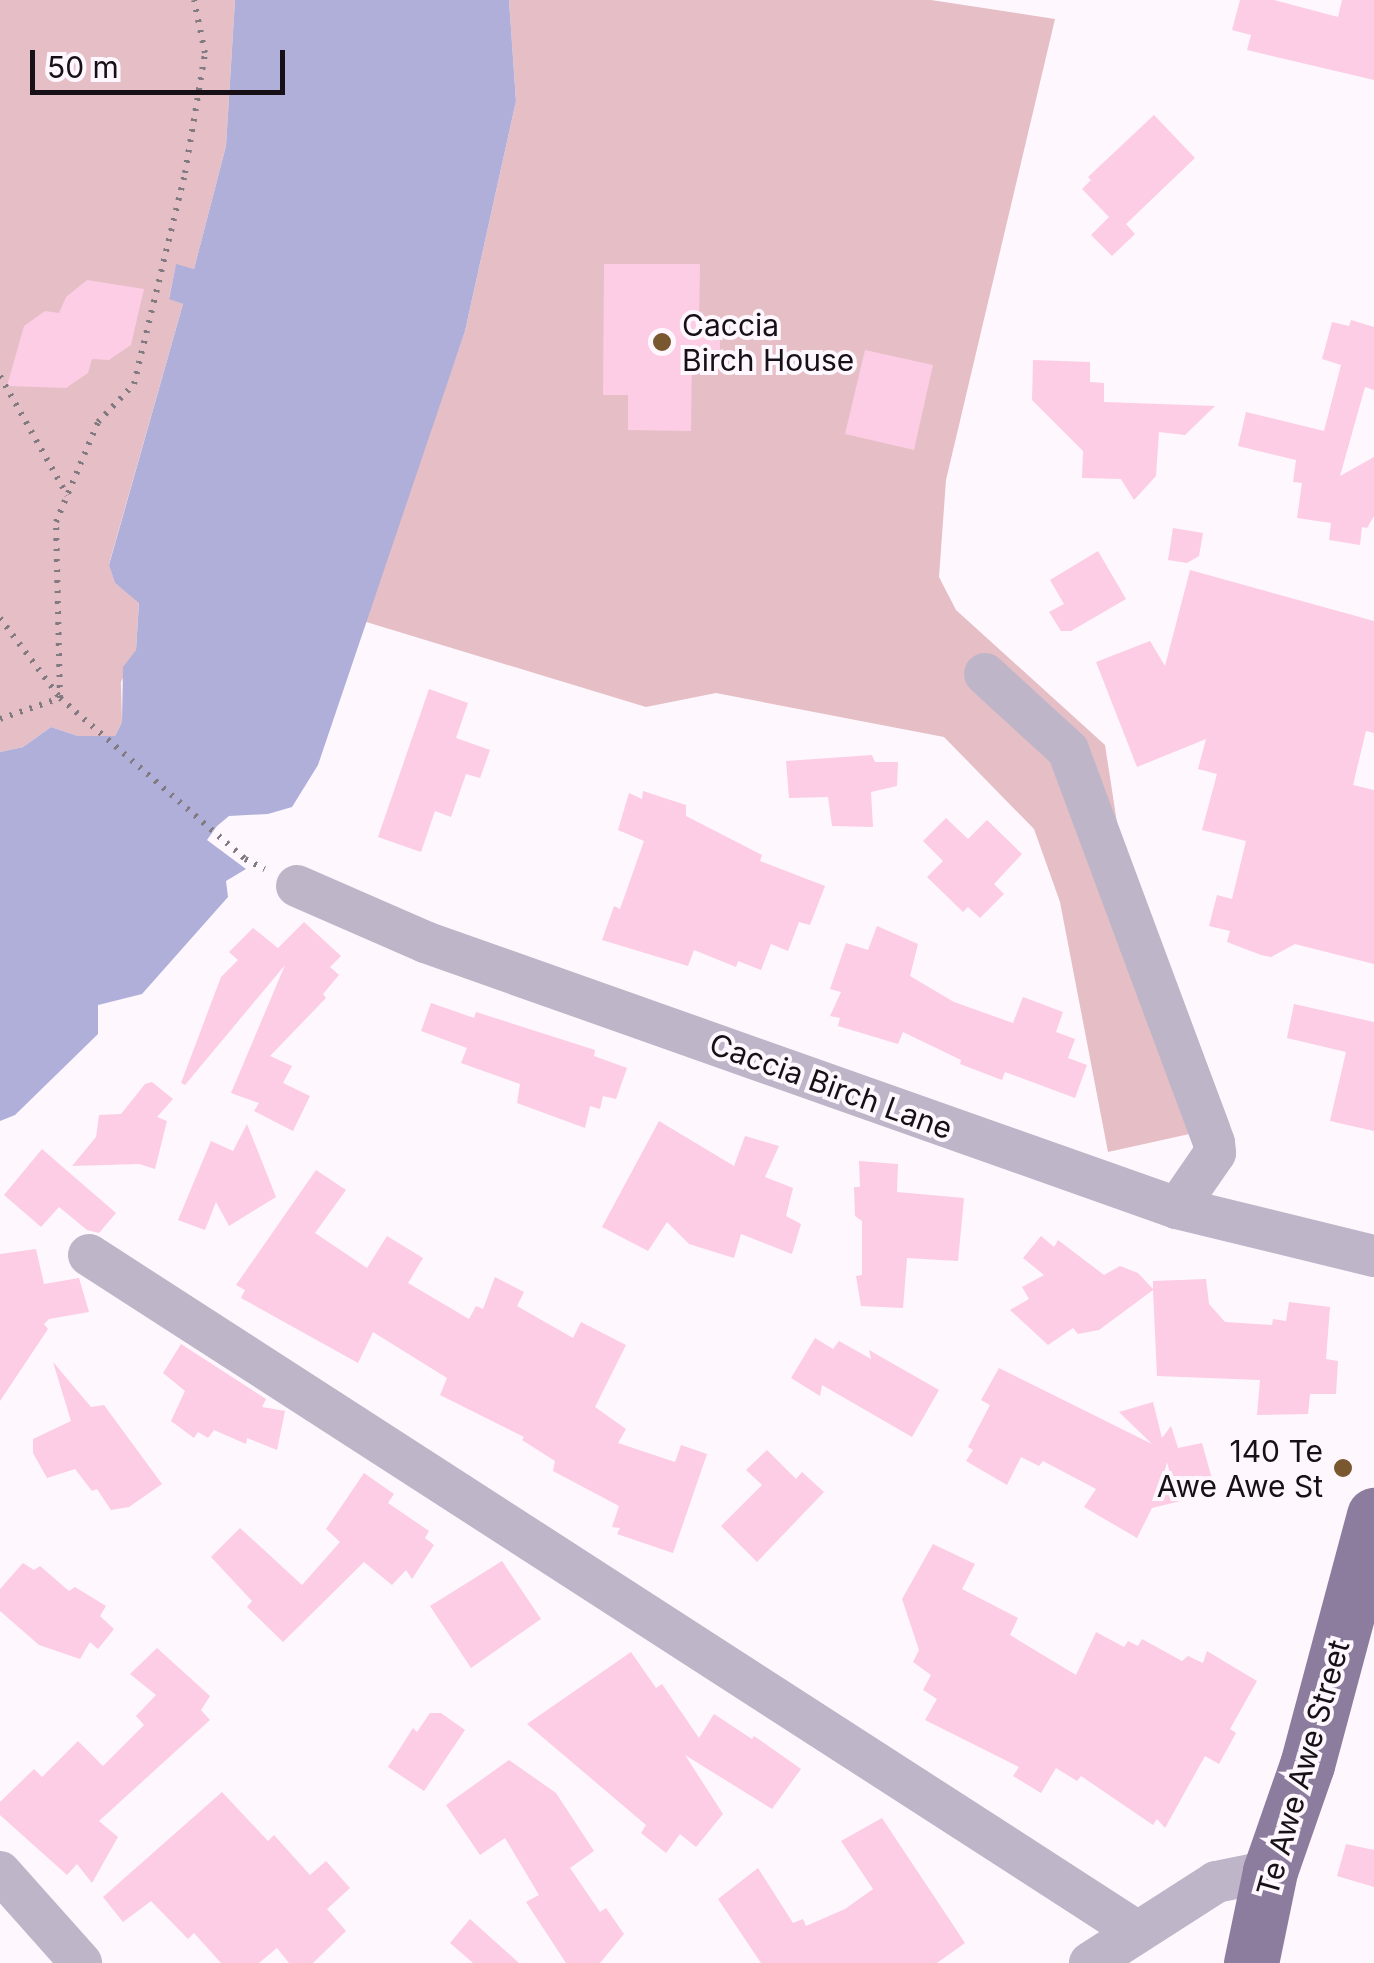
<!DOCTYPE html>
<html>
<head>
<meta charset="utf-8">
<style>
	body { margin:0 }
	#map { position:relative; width:1374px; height:1963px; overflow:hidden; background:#fef7fe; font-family:Inter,sans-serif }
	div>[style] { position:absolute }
	.green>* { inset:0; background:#e5bfc5 }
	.water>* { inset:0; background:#afafd9 }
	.building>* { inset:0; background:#fccde4 }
	.path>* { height:6px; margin-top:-3px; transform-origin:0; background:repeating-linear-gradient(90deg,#817b81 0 2.5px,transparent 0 10.5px) }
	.minor>* { height:42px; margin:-21px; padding:0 21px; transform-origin:21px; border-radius:21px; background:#beb6c8 }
	.major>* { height:55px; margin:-27.5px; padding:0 27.5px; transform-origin:27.5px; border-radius:27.5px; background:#8c7d9e }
	.dots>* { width:28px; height:28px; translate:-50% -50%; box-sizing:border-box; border:5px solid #fef7fe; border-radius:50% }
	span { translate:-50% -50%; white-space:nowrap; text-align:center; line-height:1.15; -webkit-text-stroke:8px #fef7fe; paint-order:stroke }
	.poi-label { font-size:30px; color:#171117 }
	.left { translate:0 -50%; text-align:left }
	.right { translate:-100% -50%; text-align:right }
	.street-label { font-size:30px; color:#171117 }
	.scale { position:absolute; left:30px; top:50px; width:255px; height:45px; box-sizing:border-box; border:5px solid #171117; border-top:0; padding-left:12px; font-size:30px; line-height:35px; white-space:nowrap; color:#171117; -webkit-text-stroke:8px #fef7fe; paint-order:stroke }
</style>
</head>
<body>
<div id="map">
	<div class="green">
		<div style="clip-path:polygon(0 0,235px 0,226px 146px,194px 269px,176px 265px,169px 298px,183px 304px,109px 564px,115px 583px,139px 602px,136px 650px,121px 682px,122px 722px,115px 736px,78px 736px,51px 727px,23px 747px,0 752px)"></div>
		<div style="clip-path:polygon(509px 0,931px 0,1055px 19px,946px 480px,939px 577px,956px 610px,1105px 745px,1118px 829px,1230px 1125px,1108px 1152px,1060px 902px,1034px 829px,944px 737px,716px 693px,646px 707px,363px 621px,465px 331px,516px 101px)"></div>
	</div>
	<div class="water">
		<div style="clip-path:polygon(235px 0,509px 0,516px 101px,465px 331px,318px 765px,292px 807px,268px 814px,229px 816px,217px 826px,207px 840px,246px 869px,226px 881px,228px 897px,142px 994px,98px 1005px,98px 1034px,15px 1115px,0 1121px,0 752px,23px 747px,51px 727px,78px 736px,115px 736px,122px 722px,123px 667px,136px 650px,139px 603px,115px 583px,109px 565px,183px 304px,169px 299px,176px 264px,194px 269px,226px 146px)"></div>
	</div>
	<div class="building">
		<div style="clip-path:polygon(1240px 0,1274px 0,1338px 17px,1342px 0,1374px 0,1374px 80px,1247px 50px,1251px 35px,1232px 30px)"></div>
		<div style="clip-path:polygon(1154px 115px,1195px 158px,1126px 224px,1135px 234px,1112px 256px,1091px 235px,1109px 217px,1082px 189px,1091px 180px,1088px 177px)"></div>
		<div style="clip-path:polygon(604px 264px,700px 264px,699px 324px,720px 324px,720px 360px,692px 360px,691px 431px,628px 430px,628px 395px,603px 395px)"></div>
		<div style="clip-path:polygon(87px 280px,144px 289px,131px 345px,109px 360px,92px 359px,88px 373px,66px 388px,7px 386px,24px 326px,45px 311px,59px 313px,66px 297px)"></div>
		<div style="clip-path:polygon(1351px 320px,1374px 327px,1374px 390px,1365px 387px,1340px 476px,1374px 457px,1374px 516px,1367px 528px,1362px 527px,1360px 545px,1329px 540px,1331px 523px,1297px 518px,1302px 483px,1293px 482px,1296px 460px,1238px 446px,1246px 412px,1324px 431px,1341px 365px,1322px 359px,1332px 322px,1349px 326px)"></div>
		<div style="clip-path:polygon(865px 350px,933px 365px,914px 450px,845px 434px)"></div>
		<div style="clip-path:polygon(1033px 360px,1090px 362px,1090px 382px,1104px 383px,1104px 402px,1215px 406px,1185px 435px,1159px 432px,1156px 476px,1134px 500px,1121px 479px,1082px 478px,1083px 451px,1032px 400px)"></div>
		<div style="clip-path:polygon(1173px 528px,1203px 533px,1199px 556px,1187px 563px,1168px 560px)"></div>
		<div style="clip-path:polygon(1098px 551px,1126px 599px,1071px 631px,1061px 631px,1049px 612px,1064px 604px,1050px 580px)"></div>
		<div style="clip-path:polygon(1190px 570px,1374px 621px,1374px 733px,1366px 731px,1353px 785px,1374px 790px,1374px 964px,1295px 944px,1271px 957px,1261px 955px,1227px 942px,1230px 931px,1209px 926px,1217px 895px,1232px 899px,1246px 841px,1202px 830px,1217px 774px,1198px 769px,1206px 739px,1137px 767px,1096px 662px,1150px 641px,1165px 666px)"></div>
		<div style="clip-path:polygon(429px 689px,468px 703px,456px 738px,490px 750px,480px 778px,466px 774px,451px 817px,435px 811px,421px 852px,378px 837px)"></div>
		<div style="clip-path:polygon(872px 755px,875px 762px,898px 762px,897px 786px,871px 792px,873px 827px,832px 826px,828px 797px,789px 798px,786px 761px)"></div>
		<div style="clip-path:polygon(643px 791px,686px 805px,686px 816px,762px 855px,760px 861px,825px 886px,810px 925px,799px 922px,788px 951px,771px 944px,761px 970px,738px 961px,736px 967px,694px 950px,688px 966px,602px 940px,614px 906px,620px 909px,644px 841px,618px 830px,629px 793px,642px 799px)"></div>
		<div style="clip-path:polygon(946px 818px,968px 839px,987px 820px,1022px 854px,994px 884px,1004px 894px,980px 918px,968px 907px,963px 912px,927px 877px,943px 861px,923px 841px)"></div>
		<div style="clip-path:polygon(304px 922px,341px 956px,330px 967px,339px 975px,323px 994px,326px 998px,270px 1056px,292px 1066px,283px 1083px,310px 1096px,293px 1131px,254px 1111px,259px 1103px,231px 1093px,285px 965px,185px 1085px,181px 1083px,221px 977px,238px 960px,229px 952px,253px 928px,278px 948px)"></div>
		<div style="clip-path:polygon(877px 926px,918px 944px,910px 976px,954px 1002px,1013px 1023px,1023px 997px,1063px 1012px,1056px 1032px,1075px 1039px,1068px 1058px,1087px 1065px,1075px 1098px,1005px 1072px,1002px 1080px,960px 1064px,961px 1060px,903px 1032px,898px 1044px,838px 1026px,840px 1018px,830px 1016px,841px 992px,830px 989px,846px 943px,868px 950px)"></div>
		<div style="clip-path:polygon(431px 1003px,474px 1018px,476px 1012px,595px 1050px,594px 1056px,627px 1068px,616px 1099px,603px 1096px,600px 1109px,590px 1106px,585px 1128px,517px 1103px,520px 1084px,461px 1063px,467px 1048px,421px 1031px)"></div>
		<div style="clip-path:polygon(1294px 1004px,1374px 1022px,1374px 1131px,1330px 1121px,1346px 1052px,1287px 1038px)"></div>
		<div style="clip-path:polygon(152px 1082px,173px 1099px,157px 1117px,167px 1121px,155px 1169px,139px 1164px,72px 1166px,96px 1137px,99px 1115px,121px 1114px,145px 1084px)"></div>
		<div style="clip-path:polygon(659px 1121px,734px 1166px,745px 1136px,779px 1146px,765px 1177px,793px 1188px,786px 1216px,801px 1224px,792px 1254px,741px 1234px,734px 1258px,689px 1244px,667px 1222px,648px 1251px,602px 1227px)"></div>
		<div style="clip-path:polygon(247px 1124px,276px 1197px,229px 1226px,216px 1202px,205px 1230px,178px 1220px,211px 1141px,233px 1151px)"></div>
		<div style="clip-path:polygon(42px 1149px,116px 1213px,99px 1233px,87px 1230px,59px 1207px,41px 1227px,4px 1195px)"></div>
		<div style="clip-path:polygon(859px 1161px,898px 1164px,897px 1192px,964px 1198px,958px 1261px,907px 1258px,903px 1308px,861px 1306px,856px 1276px,862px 1275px,862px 1221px,855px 1216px,854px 1187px,860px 1187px)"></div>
		<div style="clip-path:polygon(316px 1170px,346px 1190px,315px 1233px,367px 1268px,387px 1236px,423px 1258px,408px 1283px,469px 1319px,476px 1306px,483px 1309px,495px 1277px,524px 1292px,517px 1306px,573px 1338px,581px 1322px,626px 1345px,595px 1407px,626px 1429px,618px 1443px,675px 1462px,681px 1445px,707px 1454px,673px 1553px,617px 1534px,620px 1528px,612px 1527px,619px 1506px,553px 1471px,555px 1461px,522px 1440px,524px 1437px,440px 1395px,447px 1378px,373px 1332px,358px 1363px,241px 1298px,245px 1290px,236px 1285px)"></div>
		<div style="clip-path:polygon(1041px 1236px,1054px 1247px,1058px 1240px,1104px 1275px,1120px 1266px,1138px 1273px,1153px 1289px,1153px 1281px,1206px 1279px,1209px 1304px,1225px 1322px,1272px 1325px,1273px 1319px,1286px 1321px,1289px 1302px,1330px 1307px,1326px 1359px,1338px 1361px,1336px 1394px,1310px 1394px,1308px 1414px,1257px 1415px,1260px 1380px,1157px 1376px,1153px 1290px,1099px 1330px,1078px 1334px,1073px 1328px,1048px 1345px,1010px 1310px,1029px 1299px,1022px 1287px,1044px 1275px,1023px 1258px)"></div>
		<div style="clip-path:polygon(36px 1249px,44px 1284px,79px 1278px,89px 1312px,49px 1319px,44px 1324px,48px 1329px,0 1401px,0 1254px)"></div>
		<div style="clip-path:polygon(815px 1338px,833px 1349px,839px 1341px,871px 1359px,869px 1350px,939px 1390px,912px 1437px,822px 1385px,820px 1396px,791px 1378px)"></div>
		<div style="clip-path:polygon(181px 1344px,266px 1399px,262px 1407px,285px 1411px,277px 1450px,247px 1438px,246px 1444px,214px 1430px,208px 1438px,198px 1432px,194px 1438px,171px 1421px,185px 1391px,163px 1373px)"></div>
		<div style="clip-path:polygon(53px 1362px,91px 1407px,104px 1405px,162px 1484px,129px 1507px,111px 1510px,97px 1489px,92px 1491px,75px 1469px,47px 1478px,33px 1453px,33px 1439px,71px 1421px)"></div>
		<div style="clip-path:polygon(999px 1368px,1152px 1444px,1119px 1412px,1153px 1402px,1162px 1438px,1171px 1426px,1178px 1448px,1202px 1443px,1214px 1486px,1193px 1490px,1197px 1497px,1152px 1508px,1137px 1538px,1084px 1507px,1096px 1489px,1043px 1461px,1039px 1466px,1021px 1457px,1007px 1485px,966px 1461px,973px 1450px,968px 1447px,990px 1405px,981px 1400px)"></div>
		<div style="clip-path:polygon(767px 1450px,796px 1479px,802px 1472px,824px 1492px,757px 1562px,721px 1526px,762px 1485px,746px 1470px)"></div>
		<div style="clip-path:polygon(364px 1473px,394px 1494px,388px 1503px,429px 1531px,425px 1538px,434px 1545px,412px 1579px,406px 1570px,392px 1585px,364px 1562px,283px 1642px,247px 1607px,252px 1601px,211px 1557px,240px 1528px,302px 1585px,340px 1542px,326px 1529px)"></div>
		<div style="clip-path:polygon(933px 1544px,975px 1564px,962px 1589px,1018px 1618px,1010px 1635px,1076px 1675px,1096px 1632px,1124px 1647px,1128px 1641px,1138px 1646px,1142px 1639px,1182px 1661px,1188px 1656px,1203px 1663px,1207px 1651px,1257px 1681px,1230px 1729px,1236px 1733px,1219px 1764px,1205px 1756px,1165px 1828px,1157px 1819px,1153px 1825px,1081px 1776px,1077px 1781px,1056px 1768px,1041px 1793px,1013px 1776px,1019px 1767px,925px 1720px,937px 1699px,923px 1690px,931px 1675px,913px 1662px,919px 1650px,902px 1599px)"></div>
		<div style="clip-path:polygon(502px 1561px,541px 1619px,471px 1668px,430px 1606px)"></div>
		<div style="clip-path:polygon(23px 1563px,34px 1570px,40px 1566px,69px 1591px,75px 1587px,106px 1606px,100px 1616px,114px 1629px,98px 1649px,90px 1642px,80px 1659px,39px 1645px,0 1611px,0 1589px)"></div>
		<div style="clip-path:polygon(157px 1648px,210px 1696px,201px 1710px,210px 1720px,99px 1821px,118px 1837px,92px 1883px,77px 1864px,67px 1875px,0 1815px,0 1802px,34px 1769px,42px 1777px,78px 1741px,103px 1766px,144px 1725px,136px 1716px,156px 1695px,130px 1674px)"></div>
		<div style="clip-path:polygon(631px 1652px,656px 1688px,662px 1684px,699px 1738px,714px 1714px,752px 1739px,754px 1736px,801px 1769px,772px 1809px,685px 1755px,723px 1814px,696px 1847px,680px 1834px,666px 1853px,641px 1833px,646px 1825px,527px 1724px)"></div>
		<div style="clip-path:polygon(430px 1713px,441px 1713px,465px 1730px,424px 1791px,388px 1767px,413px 1728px,417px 1732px)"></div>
		<div style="clip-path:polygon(509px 1760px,556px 1793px,594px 1851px,570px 1868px,600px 1912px,606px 1908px,624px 1934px,600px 1963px,566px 1963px,526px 1902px,539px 1895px,505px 1838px,480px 1855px,446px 1805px)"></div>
		<div style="clip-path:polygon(222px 1792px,268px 1841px,274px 1835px,310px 1875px,326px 1861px,350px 1888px,327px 1909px,346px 1931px,313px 1963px,289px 1963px,277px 1948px,259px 1963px,221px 1963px,194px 1933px,188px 1939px,151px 1901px,123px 1922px,103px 1897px)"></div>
		<div style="clip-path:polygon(882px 1818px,965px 1943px,937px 1963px,761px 1963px,718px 1899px,758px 1868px,793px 1923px,803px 1919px,806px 1926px,845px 1909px,873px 1889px,841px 1841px)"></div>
		<div style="clip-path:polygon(1346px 1844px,1374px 1850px,1374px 1887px,1337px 1876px)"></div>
		<div style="clip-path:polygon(470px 1919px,519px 1963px,473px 1963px,450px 1943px)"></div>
	</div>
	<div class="path">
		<div style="left:0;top:376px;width:137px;rotate:60.6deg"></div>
		<div style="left:0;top:618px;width:100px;rotate:53.1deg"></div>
		<div style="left:60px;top:698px;width:245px;rotate:41deg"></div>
		<div style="left:245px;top:859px;width:22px;rotate:27deg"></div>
		<div style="left:0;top:719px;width:64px;rotate:-19.3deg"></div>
		<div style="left:60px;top:698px;width:176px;rotate:-91.3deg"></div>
		<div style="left:56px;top:522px;width:108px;rotate:-67.2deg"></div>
		<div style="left:98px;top:422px;width:52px;rotate:-46.5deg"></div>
		<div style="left:134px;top:384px;width:217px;rotate:-76.4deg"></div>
		<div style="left:185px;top:173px;width:122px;rotate:-80.5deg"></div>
		<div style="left:205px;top:53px;width:54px;rotate:-101.7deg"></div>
	</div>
	<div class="minor">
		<div style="left:985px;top:674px;width:113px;rotate:42.5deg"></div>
		<div style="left:1068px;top:750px;width:419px;rotate:69.6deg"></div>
		<div style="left:1214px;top:1143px;width:10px;rotate:84deg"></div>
		<div style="left:1215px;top:1153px;width:67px;rotate:124.6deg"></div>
		<div style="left:297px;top:886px;width:140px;rotate:23.6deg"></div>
		<div style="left:425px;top:942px;width:798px;rotate:19.48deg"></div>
		<div style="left:1177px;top:1208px;width:203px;rotate:13.7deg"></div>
		<div style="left:89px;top:1255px;width:1248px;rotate:32.84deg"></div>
		<div style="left:0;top:1872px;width:122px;rotate:48.3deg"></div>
		<div style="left:1090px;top:1963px;width:150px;rotate:-32.7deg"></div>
		<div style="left:1216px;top:1882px;width:55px;rotate:-11.5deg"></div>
	</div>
	<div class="major">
		<div style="left:1251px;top:1963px;width:94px;rotate:-78.3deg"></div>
		<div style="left:1270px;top:1871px;width:112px;rotate:-70.8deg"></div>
		<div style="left:1307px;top:1765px;width:259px;rotate:-75deg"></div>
	</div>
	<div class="dots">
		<div style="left:662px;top:342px;background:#79572f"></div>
		<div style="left:1343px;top:1468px;background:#79572f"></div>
	</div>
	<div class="poi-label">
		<span class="left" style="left:682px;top:342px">Caccia<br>Birch House</span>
		<span class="right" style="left:1323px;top:1468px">140 Te<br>Awe Awe St</span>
	</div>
	<div class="street-label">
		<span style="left:831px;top:1086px;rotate:20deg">Caccia Birch Lane</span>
		<span style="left:1303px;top:1768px;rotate:-74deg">Te Awe Awe Street</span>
	</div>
	<div class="scale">50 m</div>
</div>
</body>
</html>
